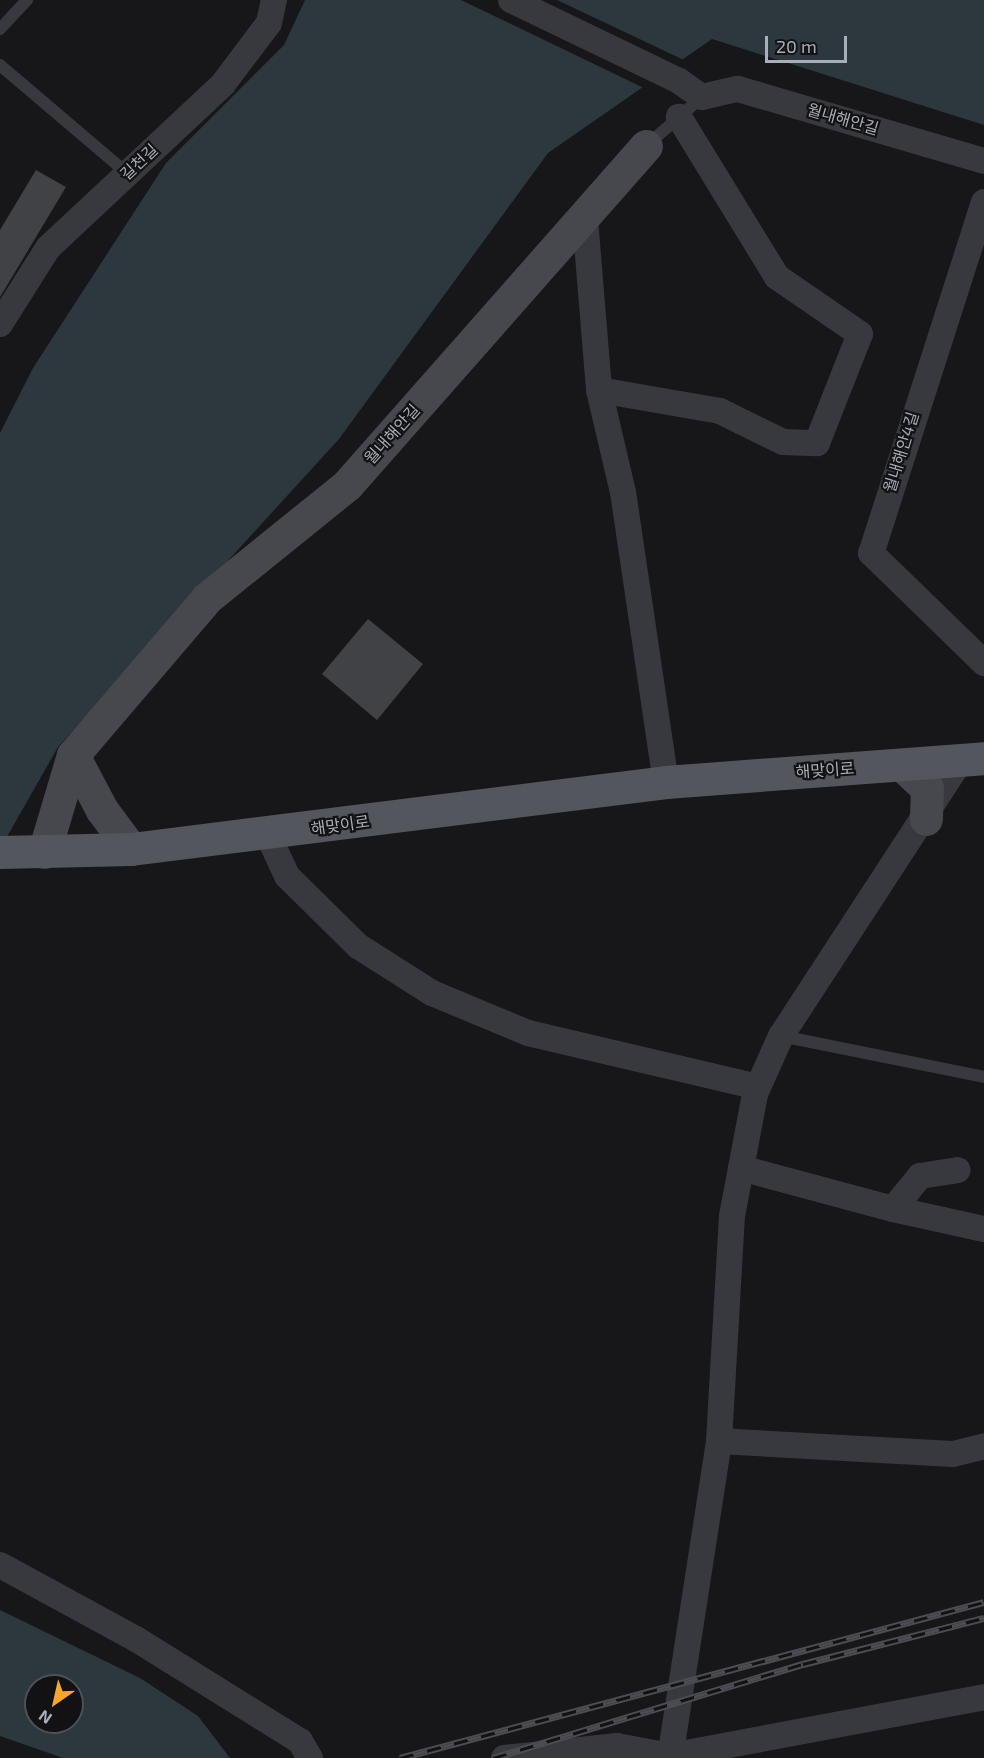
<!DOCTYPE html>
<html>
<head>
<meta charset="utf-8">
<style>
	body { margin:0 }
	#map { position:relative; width:984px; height:1758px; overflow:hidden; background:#171719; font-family:"Exo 2","Noto Sans KR",sans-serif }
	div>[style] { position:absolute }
	.water>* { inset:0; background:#2c373e }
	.pier>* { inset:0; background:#171719 }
	.building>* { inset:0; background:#414246 }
	.lane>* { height:12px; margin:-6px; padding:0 6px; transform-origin:6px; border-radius:6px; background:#38393e }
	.street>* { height:26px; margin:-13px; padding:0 13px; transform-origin:13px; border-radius:13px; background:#38393e }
	.secondary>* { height:33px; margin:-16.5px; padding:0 16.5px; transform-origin:16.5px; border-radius:16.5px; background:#46484e }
	.primary>* { height:33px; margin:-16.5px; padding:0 16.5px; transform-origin:16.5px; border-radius:16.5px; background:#53565d }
	.rail>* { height:7px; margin-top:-3.5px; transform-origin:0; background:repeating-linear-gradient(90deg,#121214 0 14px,#4b4d53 0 28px); box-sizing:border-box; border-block:2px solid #4b4d53 }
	span { translate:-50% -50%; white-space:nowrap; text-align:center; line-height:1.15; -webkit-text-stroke:4.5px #121214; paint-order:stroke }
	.street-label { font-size:16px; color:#a8afb9 }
	.north { position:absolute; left:24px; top:1674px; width:60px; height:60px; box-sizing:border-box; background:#121214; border:2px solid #4e5156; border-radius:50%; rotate:214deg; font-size:16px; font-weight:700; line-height:24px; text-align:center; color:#a8afb9 }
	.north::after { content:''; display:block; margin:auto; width:21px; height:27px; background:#faa62e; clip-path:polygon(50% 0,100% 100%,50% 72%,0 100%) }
	.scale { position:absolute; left:765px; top:36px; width:82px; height:27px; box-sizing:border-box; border:3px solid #a8afb9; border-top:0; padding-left:8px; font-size:18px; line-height:21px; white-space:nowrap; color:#a8afb9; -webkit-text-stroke:4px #121214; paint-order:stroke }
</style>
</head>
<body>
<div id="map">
	<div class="water">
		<div style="clip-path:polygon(305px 0,984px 0,984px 125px,712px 39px,548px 153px,339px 439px,58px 747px,0 849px,0 433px,33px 368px,166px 163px,284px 45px)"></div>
		<div style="clip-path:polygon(evenodd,0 1610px,140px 1678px,198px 1716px,230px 1758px,63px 1758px,0 1736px,0 1610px,36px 1686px,72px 1686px,72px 1722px,36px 1722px,36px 1686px)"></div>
	</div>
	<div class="pier">
		<div style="clip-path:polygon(461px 0,557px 0,686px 61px,646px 89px)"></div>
	</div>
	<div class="building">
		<div style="clip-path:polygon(36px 170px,66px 187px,0 297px,0 230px)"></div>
		<div style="clip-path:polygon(368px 619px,423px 664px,377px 720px,322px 674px)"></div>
	</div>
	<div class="lane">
		<div style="left:0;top:29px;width:40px;rotate:-47deg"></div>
		<div style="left:0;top:65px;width:167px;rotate:40.4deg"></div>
		<div style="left:646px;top:146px;width:74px;rotate:-41.2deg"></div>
		<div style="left:781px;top:1036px;width:207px;rotate:11.4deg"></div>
	</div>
	<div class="street">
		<div style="left:511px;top:0;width:187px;rotate:25.7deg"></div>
		<div style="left:679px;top:81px;width:28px;rotate:35deg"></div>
		<div style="left:702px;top:97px;width:37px;rotate:-13deg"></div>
		<div style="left:738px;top:89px;width:256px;rotate:16.3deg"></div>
		<div style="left:984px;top:202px;width:369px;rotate:107.8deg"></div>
		<div style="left:871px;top:553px;width:158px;rotate:44.2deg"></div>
		<div style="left:585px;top:219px;width:172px;rotate:85.3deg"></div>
		<div style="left:599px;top:390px;width:105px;rotate:76.8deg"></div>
		<div style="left:623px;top:492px;width:293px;rotate:81.6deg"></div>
		<div style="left:0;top:324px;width:90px;rotate:-57.7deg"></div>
		<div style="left:48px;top:248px;width:240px;rotate:-43.1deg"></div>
		<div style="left:223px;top:84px;width:76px;rotate:-53deg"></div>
		<div style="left:269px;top:23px;width:24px;rotate:-78deg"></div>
		<div style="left:599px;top:390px;width:123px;rotate:9.8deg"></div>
		<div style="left:720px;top:411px;width:70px;rotate:26.2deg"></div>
		<div style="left:783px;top:442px;width:34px;rotate:2deg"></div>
		<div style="left:817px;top:443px;width:117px;rotate:-68.5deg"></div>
		<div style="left:860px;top:334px;width:101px;rotate:-145.5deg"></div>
		<div style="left:777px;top:277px;width:188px;rotate:-121.5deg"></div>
		<div style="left:268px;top:835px;width:45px;rotate:65.1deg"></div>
		<div style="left:287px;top:876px;width:100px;rotate:44.6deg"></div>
		<div style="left:358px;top:946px;width:88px;rotate:32.4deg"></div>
		<div style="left:432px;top:993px;width:104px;rotate:22.6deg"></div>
		<div style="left:528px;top:1033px;width:236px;rotate:13.2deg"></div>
		<div style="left:741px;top:1168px;width:157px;rotate:15.1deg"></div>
		<div style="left:893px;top:1209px;width:43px;rotate:-50.7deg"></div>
		<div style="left:920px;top:1176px;width:38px;rotate:-9deg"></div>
		<div style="left:893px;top:1209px;width:93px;rotate:12.4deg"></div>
		<div style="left:719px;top:1441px;width:234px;rotate:3.2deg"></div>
		<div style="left:953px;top:1454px;width:32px;rotate:-14deg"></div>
		<div style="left:0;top:1565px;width:155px;rotate:28.6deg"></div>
		<div style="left:136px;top:1639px;width:193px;rotate:31.9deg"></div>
		<div style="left:300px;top:1741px;width:20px;rotate:60deg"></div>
		<div style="left:504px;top:1758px;width:114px;rotate:-6.1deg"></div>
		<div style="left:617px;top:1746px;width:54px;rotate:10.7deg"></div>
		<div style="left:670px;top:1756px;width:319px;rotate:-10.6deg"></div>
		<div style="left:670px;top:1758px;width:321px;rotate:-81.2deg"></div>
		<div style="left:719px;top:1441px;width:225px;rotate:-86.7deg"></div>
		<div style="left:732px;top:1216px;width:124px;rotate:-79.3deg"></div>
		<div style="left:755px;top:1094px;width:64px;rotate:-65.9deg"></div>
		<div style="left:781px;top:1036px;width:326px;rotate:-56.9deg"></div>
	</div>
	<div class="secondary">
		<div style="left:902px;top:765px;width:34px;rotate:43deg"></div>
		<div style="left:927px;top:788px;width:31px;rotate:92deg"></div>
		<div style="left:131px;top:849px;width:49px;rotate:-126.6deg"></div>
		<div style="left:102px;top:810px;width:62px;rotate:-117.8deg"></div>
		<div style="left:73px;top:755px;width:206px;rotate:-49.5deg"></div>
		<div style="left:207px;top:598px;width:180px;rotate:-38.9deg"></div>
		<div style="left:347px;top:485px;width:452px;rotate:-48.6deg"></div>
		<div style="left:44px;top:852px;width:101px;rotate:-73.4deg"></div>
	</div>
	<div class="primary">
		<div style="left:0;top:852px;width:131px;rotate:-1.3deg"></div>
		<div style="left:131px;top:849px;width:539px;rotate:-7.14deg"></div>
		<div style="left:666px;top:782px;width:319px;rotate:-4.3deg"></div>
	</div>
	<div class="rail">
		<div style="left:400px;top:1758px;width:604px;rotate:-14.96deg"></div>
		<div style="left:493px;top:1758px;width:324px;rotate:-16.9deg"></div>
		<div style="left:803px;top:1664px;width:187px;rotate:-14.3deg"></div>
	</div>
	<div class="street-label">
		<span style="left:843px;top:119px;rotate:16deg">월내해안길</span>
		<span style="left:139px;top:162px;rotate:-43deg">길천길</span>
		<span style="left:392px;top:434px;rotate:-48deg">월내해안길</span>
		<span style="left:901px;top:452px;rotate:-73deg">월내해안4길</span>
		<span style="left:825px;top:770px;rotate:-4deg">해맞이로</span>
		<span style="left:340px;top:825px;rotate:-8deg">해맞이로</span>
	</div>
	<div class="north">N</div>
	<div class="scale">20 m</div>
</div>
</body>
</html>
